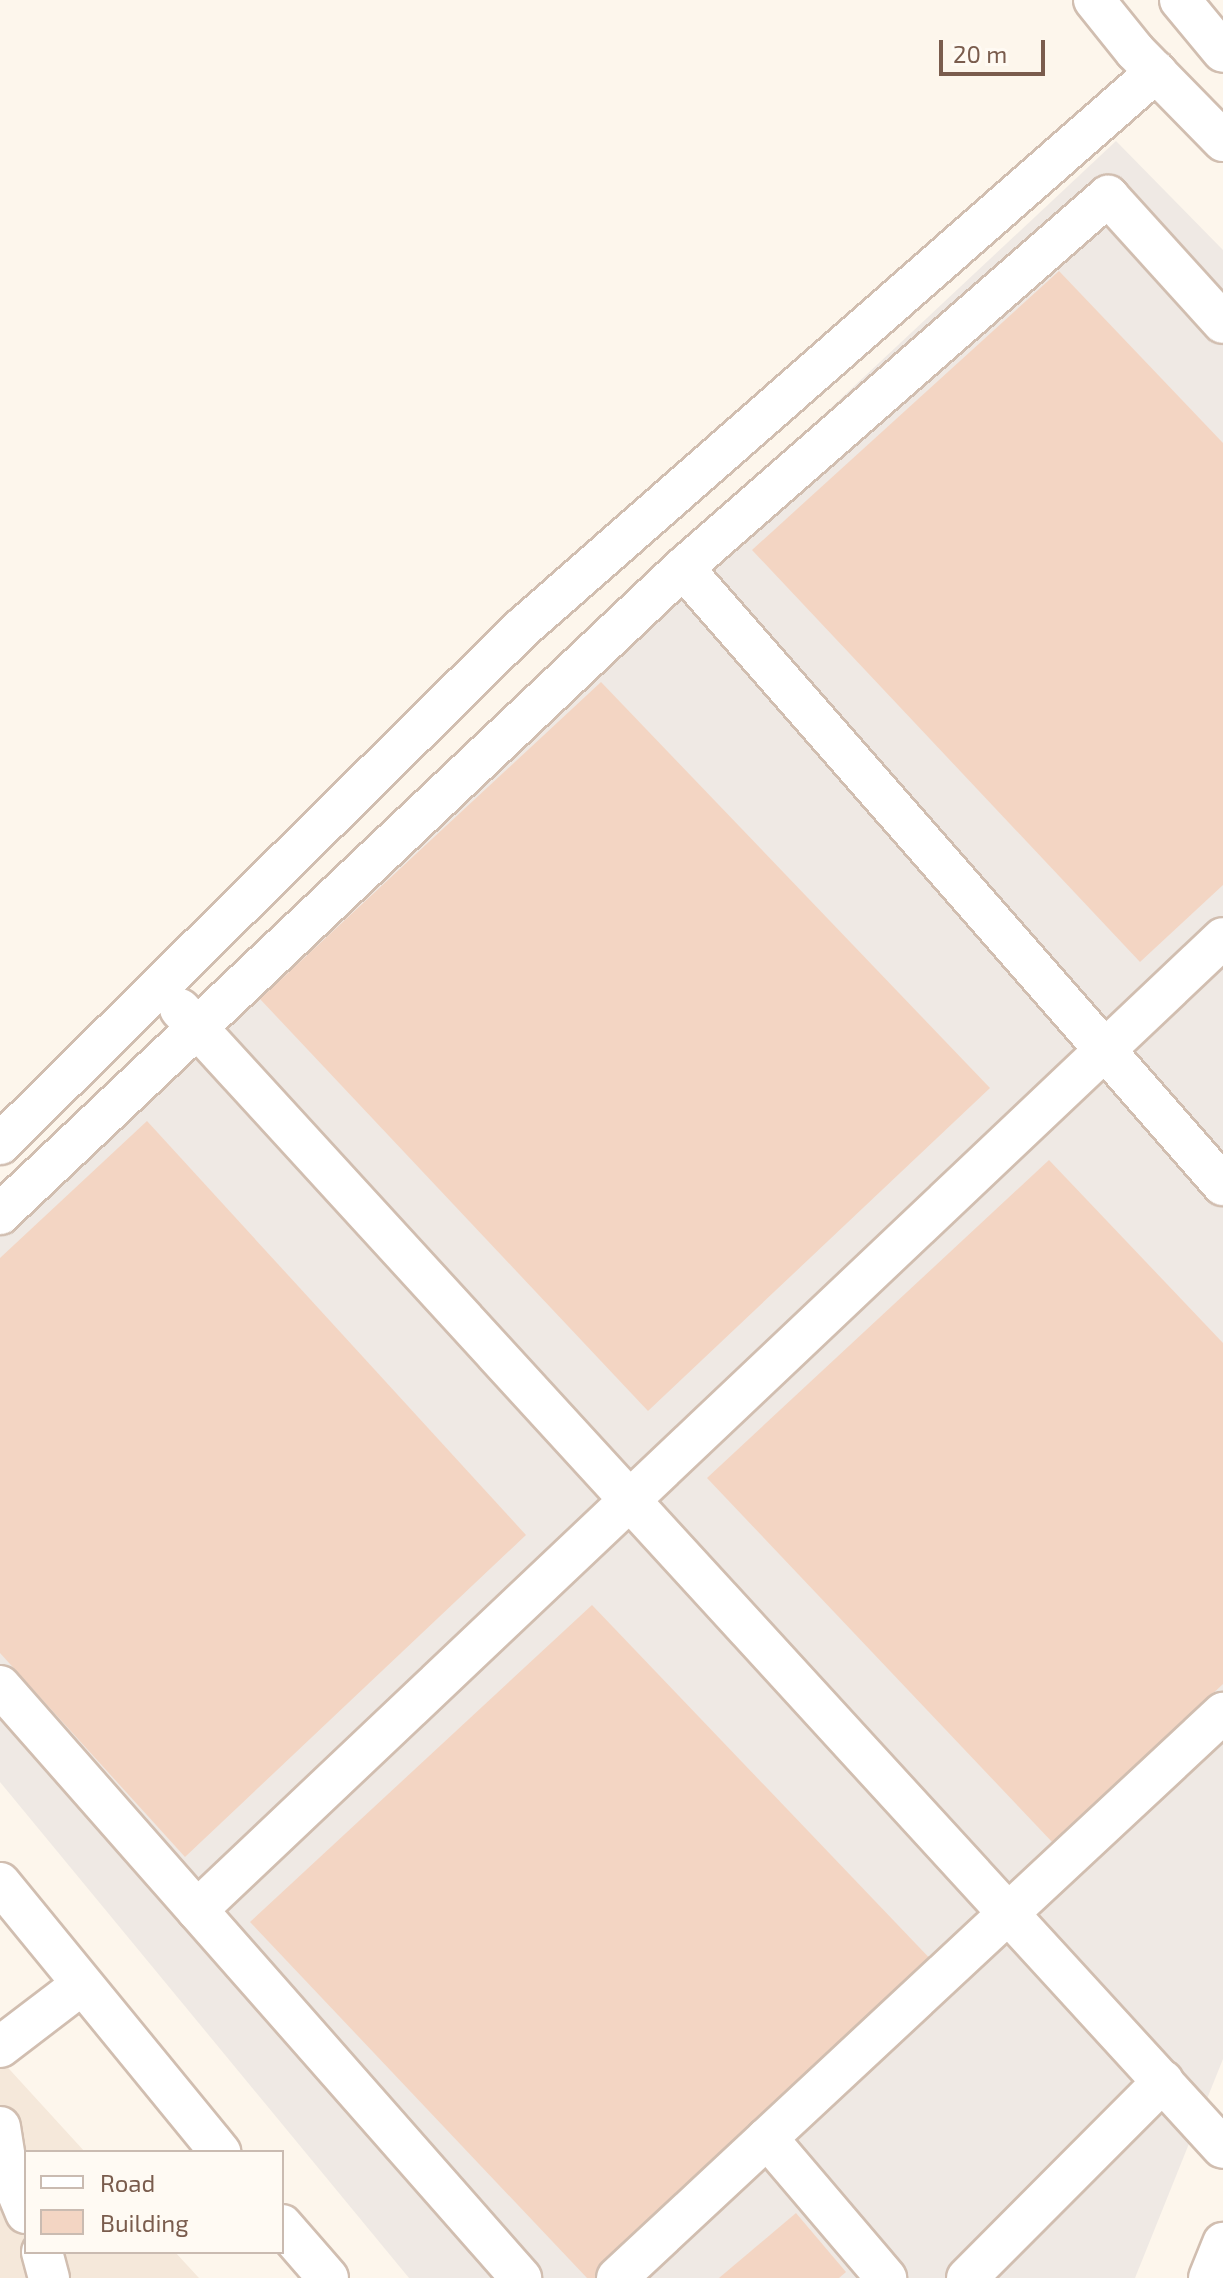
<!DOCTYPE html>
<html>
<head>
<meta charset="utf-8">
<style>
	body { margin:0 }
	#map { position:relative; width:1223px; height:2278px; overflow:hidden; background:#fdf6ec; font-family:"Exo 2",sans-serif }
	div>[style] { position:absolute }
	.residential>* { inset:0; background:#f5e8da }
	.industrial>* { inset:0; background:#efe9e4 }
	.building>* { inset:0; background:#f3d5c3 }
	.roads { filter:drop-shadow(2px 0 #d1beb0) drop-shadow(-2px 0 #d1beb0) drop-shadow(0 2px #d1beb0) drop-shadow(0 -2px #d1beb0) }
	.minor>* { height:40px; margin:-20px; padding:0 20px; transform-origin:20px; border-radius:20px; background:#fff }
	span { translate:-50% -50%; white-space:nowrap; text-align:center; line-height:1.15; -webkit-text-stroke:7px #fffaf3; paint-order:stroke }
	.legend { position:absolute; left:24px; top:2150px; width:260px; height:104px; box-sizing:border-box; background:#fffaf3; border:2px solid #cabbb1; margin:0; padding:10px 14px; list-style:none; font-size:24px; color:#7a5c4d }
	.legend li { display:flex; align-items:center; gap:16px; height:40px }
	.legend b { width:40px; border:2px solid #cabbb1 }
	.scale { position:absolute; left:939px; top:40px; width:106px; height:36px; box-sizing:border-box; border:4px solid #7a5c4d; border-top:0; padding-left:10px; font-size:24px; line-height:28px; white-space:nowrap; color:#7a5c4d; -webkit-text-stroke:6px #fffaf3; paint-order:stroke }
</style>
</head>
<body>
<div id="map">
	<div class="residential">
		<div style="clip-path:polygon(0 2059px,85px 2152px,26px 2152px,26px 2252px,175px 2252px,199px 2278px,0 2278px)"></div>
	</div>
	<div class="industrial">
		<div style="clip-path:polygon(1116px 141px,1223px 250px,1223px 2059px,1135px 2278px,409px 2278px,0 1782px,0 1186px)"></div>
	</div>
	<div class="building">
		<div style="clip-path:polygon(1059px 271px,1223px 443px,1223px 885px,1140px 962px,752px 550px)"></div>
		<div style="clip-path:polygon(601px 682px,990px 1088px,648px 1411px,260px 999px)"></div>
		<div style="clip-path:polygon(147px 1121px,526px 1535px,185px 1857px,0 1653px,0 1258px)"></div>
		<div style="clip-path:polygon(1049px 1160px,1223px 1343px,1223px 1684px,1054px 1844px,707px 1478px)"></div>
		<div style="clip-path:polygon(592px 1605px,938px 1967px,608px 2278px,587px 2278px,250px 1922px)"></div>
		<div style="clip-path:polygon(796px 2213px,846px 2272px,839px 2278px,719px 2278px)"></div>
	</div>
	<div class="roads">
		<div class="minor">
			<div style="left:1094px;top:0;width:65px;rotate:51.2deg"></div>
			<div style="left:1135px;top:51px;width:126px;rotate:45.6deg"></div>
			<div style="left:1180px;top:0;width:67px;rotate:50.4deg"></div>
			<div style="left:683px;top:568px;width:820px;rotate:48.81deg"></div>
			<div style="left:180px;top:1009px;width:1544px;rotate:47.52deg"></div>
			<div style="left:0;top:1144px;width:733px;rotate:-44.67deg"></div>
			<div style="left:521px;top:629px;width:845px;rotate:-41.26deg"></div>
			<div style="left:0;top:1214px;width:940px;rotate:-43.41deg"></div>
			<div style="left:683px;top:568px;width:565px;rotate:-41.2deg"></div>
			<div style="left:1108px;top:196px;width:171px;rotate:47.8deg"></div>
			<div style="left:0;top:1686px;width:789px;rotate:48.65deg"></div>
			<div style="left:0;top:1883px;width:348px;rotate:50.7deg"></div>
			<div style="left:197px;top:1910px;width:1413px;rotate:-43.45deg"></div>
			<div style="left:0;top:2047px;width:102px;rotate:-37.4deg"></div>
			<div style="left:0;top:2127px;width:38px;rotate:81deg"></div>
			<div style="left:6px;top:2165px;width:52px;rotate:67.4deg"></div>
			<div style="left:767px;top:2138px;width:184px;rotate:49.6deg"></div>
			<div style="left:282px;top:2225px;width:70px;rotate:49deg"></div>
			<div style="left:42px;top:2252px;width:27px;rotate:75deg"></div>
			<div style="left:617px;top:2278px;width:829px;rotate:-42.99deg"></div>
			<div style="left:967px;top:2278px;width:278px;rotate:-45.1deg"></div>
			<div style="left:1209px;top:2278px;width:38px;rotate:-68deg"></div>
		</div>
	</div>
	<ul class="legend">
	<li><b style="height:10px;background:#fff"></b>Road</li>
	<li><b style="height:22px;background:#f3d5c3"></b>Building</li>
	</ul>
	<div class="scale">20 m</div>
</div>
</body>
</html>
